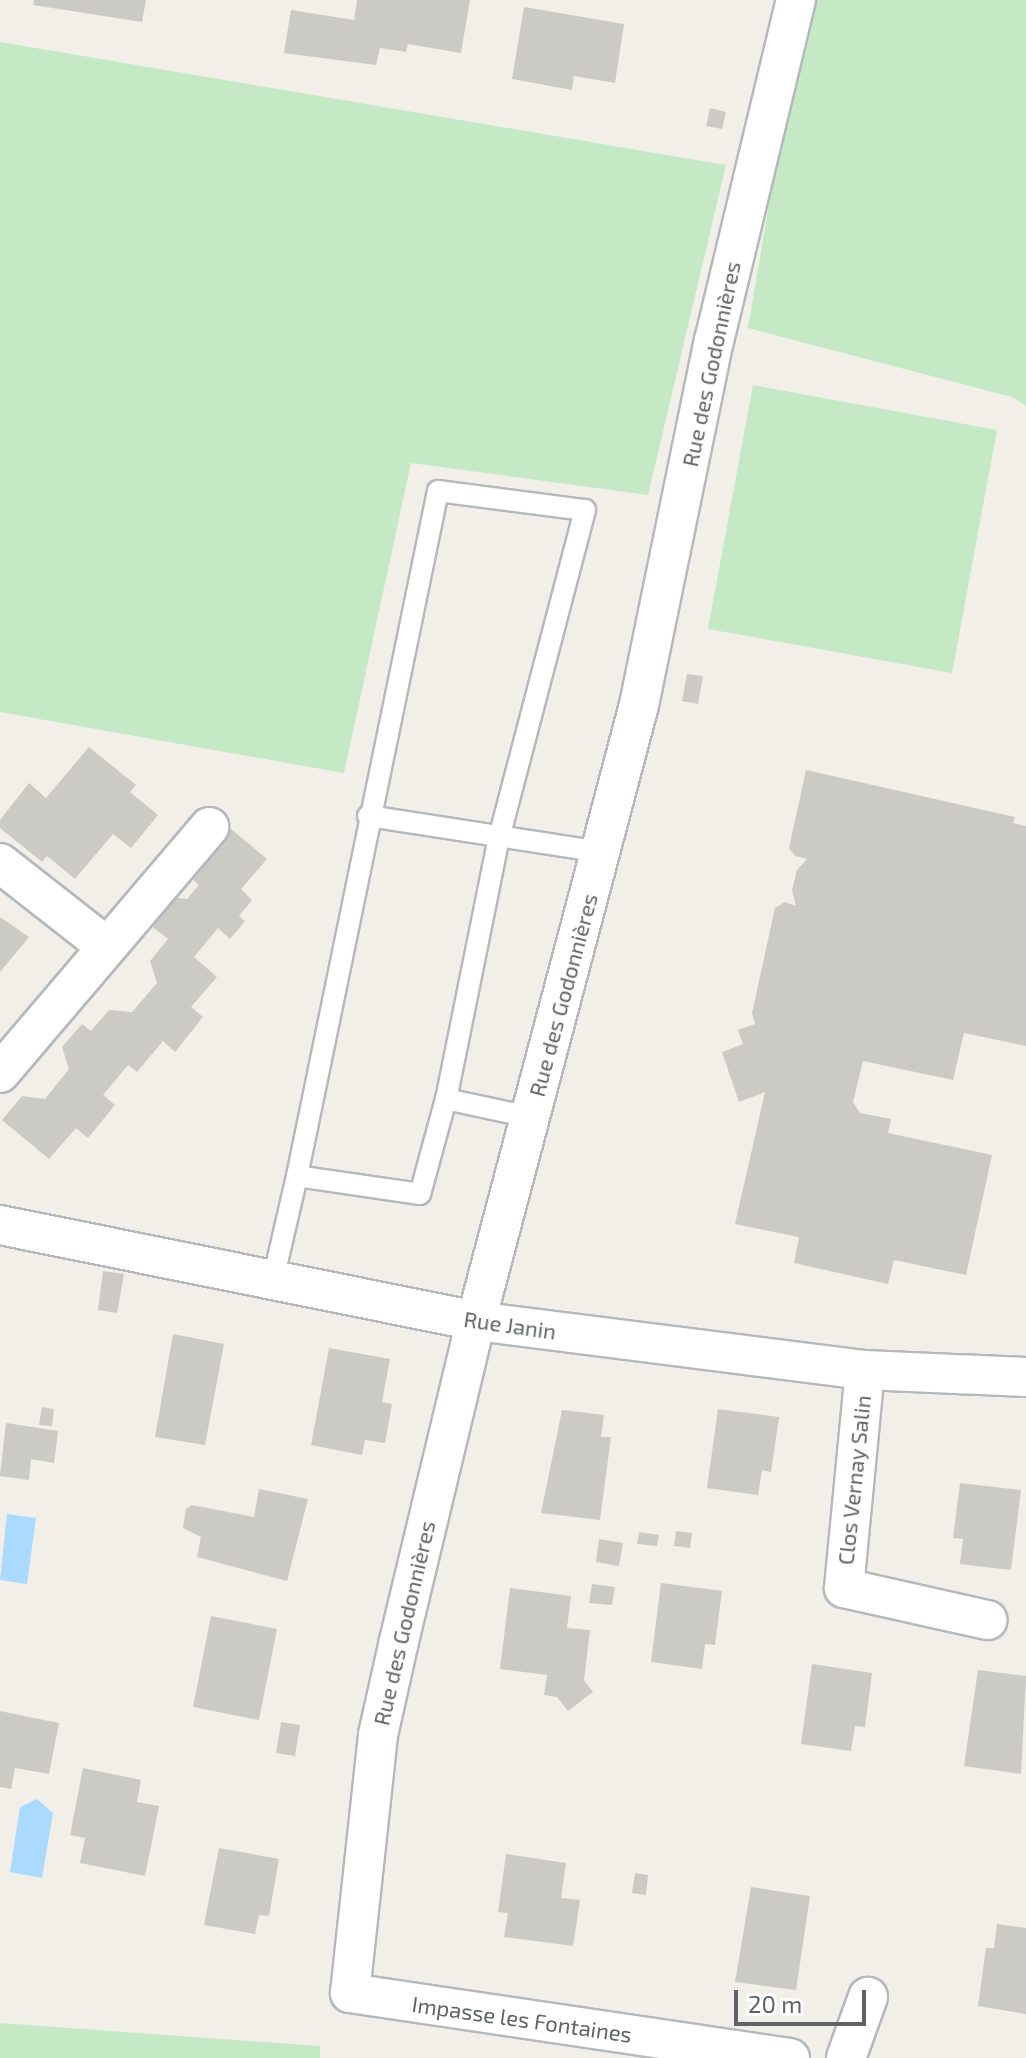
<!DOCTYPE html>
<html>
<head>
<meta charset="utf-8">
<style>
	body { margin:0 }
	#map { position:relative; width:1026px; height:2058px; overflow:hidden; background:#f1efe8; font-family:"Exo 2",sans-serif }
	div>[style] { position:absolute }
	.green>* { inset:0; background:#c5e8c5 }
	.water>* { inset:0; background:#aadaff }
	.building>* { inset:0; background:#cccac5 }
	.roads { filter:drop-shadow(2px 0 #b5b8bc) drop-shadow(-2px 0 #b5b8bc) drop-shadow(0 2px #b5b8bc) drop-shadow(0 -2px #b5b8bc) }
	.service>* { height:20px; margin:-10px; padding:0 10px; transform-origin:10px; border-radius:10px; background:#fff }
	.minor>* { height:38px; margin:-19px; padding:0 19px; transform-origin:19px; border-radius:19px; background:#fff }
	span { translate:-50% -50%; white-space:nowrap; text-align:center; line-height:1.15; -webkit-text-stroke:8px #fff; paint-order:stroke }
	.street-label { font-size:22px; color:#5f6368 }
	.scale { position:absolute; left:734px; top:1990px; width:132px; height:36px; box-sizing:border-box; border:4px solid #5f6368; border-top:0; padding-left:10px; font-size:24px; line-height:28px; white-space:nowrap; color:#5f6368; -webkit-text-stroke:6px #fff; paint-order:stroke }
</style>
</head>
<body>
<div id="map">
	<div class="green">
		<div style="clip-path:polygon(817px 0,1026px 0,1026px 406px,1012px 397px,748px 328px,782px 128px)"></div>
		<div style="clip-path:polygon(0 42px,726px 165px,648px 495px,411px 463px,344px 773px,0 712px)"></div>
		<div style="clip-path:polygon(753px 385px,997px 430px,952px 673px,708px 629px)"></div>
		<div style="clip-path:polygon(0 2023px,320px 2046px,320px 2058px,0 2058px)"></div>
	</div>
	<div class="water">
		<div style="clip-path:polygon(7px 1514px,36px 1518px,27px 1584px,0 1580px)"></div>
		<div style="clip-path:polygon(37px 1799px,53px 1813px,42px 1878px,10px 1872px,20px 1807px)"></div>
	</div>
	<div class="building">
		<div style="clip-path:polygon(34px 0,146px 0,142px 22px,33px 5px)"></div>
		<div style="clip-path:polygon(357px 0,470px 0,461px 53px,408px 44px,406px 52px,380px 48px,376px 65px,284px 53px,291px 10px,354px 20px)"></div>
		<div style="clip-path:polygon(524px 7px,624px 24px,615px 83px,574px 76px,572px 90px,512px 79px)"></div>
		<div style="clip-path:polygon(710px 108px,726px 112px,722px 129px,706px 126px)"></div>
		<div style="clip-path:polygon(687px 674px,703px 676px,698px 704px,682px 701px)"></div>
		<div style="clip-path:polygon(89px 747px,136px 785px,130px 792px,158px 815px,131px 848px,113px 834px,75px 879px,47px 856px,42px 862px,0 828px,0 820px,29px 783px,46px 798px)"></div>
		<div style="clip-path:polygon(806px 770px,1015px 817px,1013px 823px,1026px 826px,1026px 1046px,964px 1033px,953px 1080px,863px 1061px,853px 1102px,860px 1113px,891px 1119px,888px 1133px,992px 1155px,966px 1275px,894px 1260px,888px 1284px,794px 1263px,799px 1237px,735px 1224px,765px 1092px,739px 1102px,722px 1052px,743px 1044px,738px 1030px,755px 1024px,752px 1013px,775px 908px,785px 902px,796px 906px,792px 890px,797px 870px,807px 859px,795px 856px,789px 848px)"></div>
		<div style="clip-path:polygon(219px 819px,267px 859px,241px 889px,252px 900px,239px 916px,245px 921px,230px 939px,218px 928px,194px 957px,217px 977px,191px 1007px,203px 1017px,175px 1052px,163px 1041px,137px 1072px,128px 1065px,103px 1095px,115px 1105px,88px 1138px,76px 1128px,49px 1159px,2px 1120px,22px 1096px,45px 1099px,69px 1069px,62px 1047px,82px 1024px,91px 1031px,109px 1010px,132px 1012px,157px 983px,150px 961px,168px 939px,144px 920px,164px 896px,187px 899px,199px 885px,193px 880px,206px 864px,201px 860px)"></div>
		<div style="clip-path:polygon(0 917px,29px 937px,0 972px)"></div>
		<div style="clip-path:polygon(103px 1271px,124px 1274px,117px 1313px,98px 1310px)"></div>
		<div style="clip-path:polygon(173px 1334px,224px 1344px,205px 1445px,155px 1437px)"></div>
		<div style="clip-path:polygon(329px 1348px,390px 1359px,382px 1402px,392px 1404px,385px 1443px,365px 1440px,362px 1455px,311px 1445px)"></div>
		<div style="clip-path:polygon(42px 1407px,54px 1409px,52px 1426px,39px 1425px)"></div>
		<div style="clip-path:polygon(718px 1409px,779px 1417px,771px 1472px,762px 1470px,758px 1495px,707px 1488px)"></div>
		<div style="clip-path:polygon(562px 1410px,604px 1415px,601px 1437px,611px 1437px,600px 1520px,541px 1513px)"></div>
		<div style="clip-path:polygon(6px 1423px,58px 1431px,54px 1463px,31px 1459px,29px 1480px,0 1476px)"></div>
		<div style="clip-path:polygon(960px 1483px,1021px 1490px,1011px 1570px,960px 1564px,963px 1539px,953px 1538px)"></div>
		<div style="clip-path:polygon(259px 1489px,308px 1499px,287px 1581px,197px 1557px,201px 1537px,183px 1528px,186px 1509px,192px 1505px,254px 1517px)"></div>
		<div style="clip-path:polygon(676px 1531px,692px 1533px,690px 1548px,674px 1546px)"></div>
		<div style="clip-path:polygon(639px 1532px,659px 1535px,657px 1546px,637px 1544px)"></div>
		<div style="clip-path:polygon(599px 1539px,623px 1543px,619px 1566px,596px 1562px)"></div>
		<div style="clip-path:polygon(661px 1583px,722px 1591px,715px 1645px,705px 1644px,702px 1669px,651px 1662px)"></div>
		<div style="clip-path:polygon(592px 1584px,615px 1587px,612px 1605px,589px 1603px)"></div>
		<div style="clip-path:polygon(510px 1588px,571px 1596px,567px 1628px,590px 1630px,584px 1680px,593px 1692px,568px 1711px,557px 1697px,544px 1695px,547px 1675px,500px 1669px)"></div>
		<div style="clip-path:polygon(211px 1616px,277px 1629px,259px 1720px,193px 1707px)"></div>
		<div style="clip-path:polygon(812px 1664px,872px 1673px,865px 1727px,855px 1726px,851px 1751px,801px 1744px)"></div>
		<div style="clip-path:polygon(978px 1670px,1026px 1676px,1021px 1774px,964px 1766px)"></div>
		<div style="clip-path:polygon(0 1711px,59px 1723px,49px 1774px,15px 1768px,11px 1789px,0 1787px)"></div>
		<div style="clip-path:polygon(281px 1722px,300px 1725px,295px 1756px,276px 1753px)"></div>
		<div style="clip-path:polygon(83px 1768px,141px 1780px,137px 1802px,159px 1806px,145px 1876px,80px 1863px,85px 1838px,70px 1835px)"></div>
		<div style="clip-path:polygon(219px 1848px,279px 1859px,269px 1916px,259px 1915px,255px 1934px,204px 1925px)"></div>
		<div style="clip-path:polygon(506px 1854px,566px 1863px,561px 1898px,580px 1900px,573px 1946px,504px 1937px,508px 1913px,498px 1912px)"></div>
		<div style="clip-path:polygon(635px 1873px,648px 1875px,646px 1895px,632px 1893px)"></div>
		<div style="clip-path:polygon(751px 1887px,810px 1896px,796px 1990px,735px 1982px)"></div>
		<div style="clip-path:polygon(997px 1924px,1026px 1928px,1026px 2014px,978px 2006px,986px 1948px,994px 1948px)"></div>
	</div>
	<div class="roads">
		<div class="service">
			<div style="left:438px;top:491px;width:148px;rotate:7.4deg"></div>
			<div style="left:585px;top:510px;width:338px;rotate:104.7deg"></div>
			<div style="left:499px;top:837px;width:267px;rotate:101.4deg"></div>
			<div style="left:446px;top:1099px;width:98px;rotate:105.3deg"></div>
			<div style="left:420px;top:1194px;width:124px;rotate:-171.7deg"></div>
			<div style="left:297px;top:1176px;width:699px;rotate:-78.37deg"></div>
			<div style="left:368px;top:816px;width:235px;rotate:8.8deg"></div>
			<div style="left:446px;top:1099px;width:86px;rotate:12.1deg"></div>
			<div style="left:273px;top:1280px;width:107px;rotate:-77deg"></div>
		</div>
		<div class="minor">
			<div style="left:0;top:863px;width:135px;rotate:38.1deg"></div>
			<div style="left:0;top:1073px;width:323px;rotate:-49.6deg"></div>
			<div style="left:0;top:1225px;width:486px;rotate:11.4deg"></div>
			<div style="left:476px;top:1321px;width:392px;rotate:7.2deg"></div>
			<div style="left:865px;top:1370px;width:161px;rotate:2.5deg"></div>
			<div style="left:865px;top:1370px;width:219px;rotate:95.5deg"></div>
			<div style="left:844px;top:1588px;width:147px;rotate:12.6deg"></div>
			<div style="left:790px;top:2058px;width:445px;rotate:-171.6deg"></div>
			<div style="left:350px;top:1993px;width:260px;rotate:-83.8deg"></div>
			<div style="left:378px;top:1735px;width:96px;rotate:-77.4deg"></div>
			<div style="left:399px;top:1641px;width:329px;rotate:-76.5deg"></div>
			<div style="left:476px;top:1321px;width:637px;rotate:-75.18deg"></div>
			<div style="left:639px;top:705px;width:372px;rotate:-78.4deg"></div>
			<div style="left:714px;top:341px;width:351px;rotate:-76.5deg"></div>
			<div style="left:846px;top:2058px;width:65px;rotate:-70.2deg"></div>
		</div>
	</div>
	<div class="street-label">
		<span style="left:711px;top:364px;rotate:-78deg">Rue des Godonnières</span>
		<span style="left:563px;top:995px;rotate:-75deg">Rue des Godonnières</span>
		<span style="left:510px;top:1325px;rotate:8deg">Rue Janin</span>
		<span style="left:854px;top:1480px;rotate:-84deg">Clos Vernay Salin</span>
		<span style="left:404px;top:1623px;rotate:-77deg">Rue des Godonnières</span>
		<span style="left:522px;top:2019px;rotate:8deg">Impasse les Fontaines</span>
	</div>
	<div class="scale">20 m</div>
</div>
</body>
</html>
